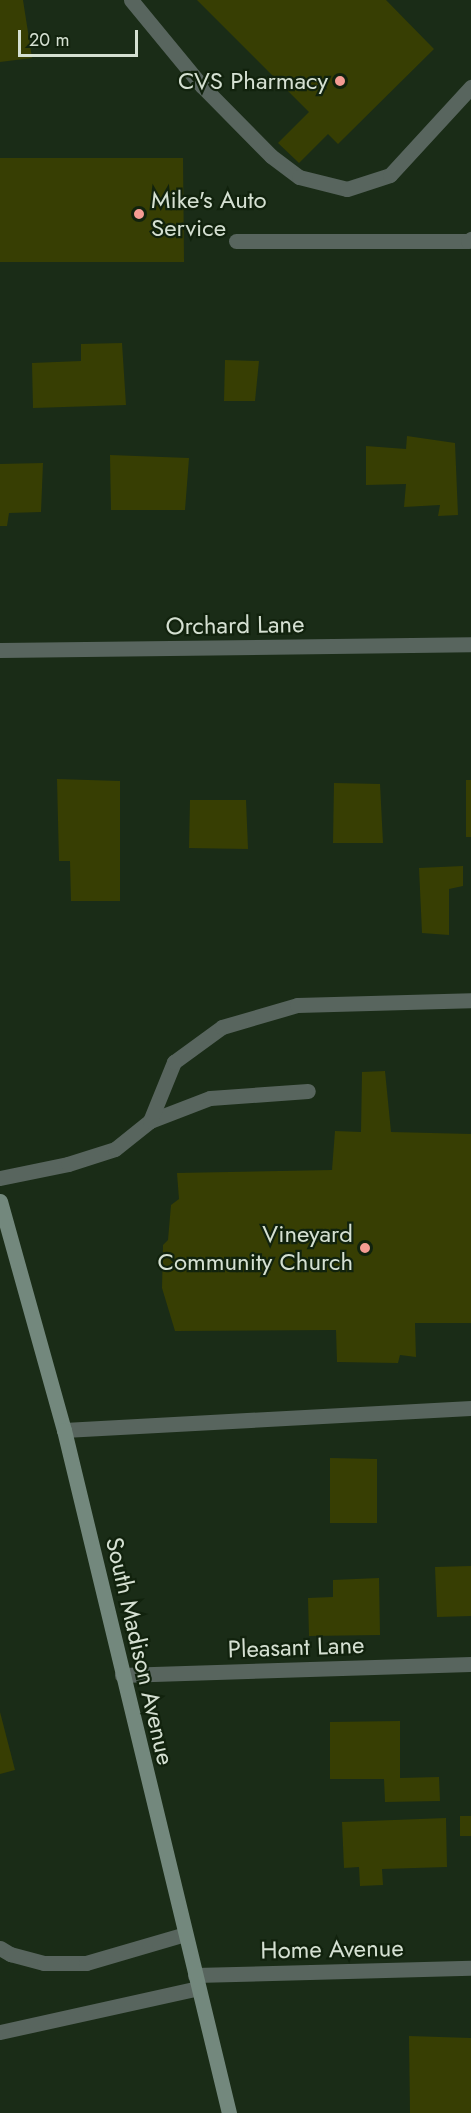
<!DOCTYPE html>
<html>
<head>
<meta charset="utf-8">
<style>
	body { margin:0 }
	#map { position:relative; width:471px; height:2113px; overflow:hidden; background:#1a2c17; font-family:Jost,sans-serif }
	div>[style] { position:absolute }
	.building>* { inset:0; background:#373e03 }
	.lane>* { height:15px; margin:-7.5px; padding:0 7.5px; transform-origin:7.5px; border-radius:7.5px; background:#58655e }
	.street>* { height:15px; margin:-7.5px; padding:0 7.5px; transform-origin:7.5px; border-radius:7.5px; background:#58655e }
	.secondary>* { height:15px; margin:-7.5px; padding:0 7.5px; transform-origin:7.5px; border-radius:7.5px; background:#73887d }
	.dots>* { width:16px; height:16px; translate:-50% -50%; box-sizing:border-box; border:3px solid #11220d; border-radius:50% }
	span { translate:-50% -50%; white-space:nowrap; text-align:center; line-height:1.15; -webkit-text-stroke:4.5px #11220d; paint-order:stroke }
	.poi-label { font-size:24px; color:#d5e0d2 }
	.right { translate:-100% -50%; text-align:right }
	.left { translate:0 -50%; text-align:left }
	.street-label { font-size:24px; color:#d5e0d2 }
	.scale { position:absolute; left:18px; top:30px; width:120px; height:27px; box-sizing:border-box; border:3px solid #d5e0d2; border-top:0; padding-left:8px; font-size:18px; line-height:21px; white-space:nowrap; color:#d5e0d2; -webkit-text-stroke:4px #11220d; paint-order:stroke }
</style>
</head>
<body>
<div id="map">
	<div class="building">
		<div style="clip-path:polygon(0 0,23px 0,32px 58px,0 62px)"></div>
		<div style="clip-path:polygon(197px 0,386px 0,434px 49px,338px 144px,328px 134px,299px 163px,278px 143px,309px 112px)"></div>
		<div style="clip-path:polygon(0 158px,183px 158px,184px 262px,0 262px)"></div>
		<div style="clip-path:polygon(122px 343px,126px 405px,33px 408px,32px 363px,81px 361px,81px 344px)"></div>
		<div style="clip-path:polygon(225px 360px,259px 361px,255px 401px,224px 401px)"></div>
		<div style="clip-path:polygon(407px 436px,455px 443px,458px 515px,438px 516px,440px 505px,404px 507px,406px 484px,366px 485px,366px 446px,406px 449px)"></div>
		<div style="clip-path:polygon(110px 455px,189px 458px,185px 510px,111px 510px)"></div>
		<div style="clip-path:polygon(43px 463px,41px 512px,9px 513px,7px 526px,0 526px,0 464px)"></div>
		<div style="clip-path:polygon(57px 779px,120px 781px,120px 901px,71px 901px,70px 861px,59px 861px)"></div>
		<div style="clip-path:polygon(466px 780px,471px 780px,471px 837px,466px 837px)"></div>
		<div style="clip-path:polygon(334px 783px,380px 784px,383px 843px,333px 843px)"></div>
		<div style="clip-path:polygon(190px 800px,246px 800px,248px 849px,189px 848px)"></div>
		<div style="clip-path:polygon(463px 866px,463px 886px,449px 889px,449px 935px,422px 933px,419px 868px)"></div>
		<div style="clip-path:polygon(385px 1071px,391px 1132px,471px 1134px,471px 1323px,415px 1323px,416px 1357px,400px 1355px,398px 1363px,337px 1362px,336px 1330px,175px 1331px,162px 1288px,163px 1245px,168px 1240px,171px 1205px,179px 1199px,177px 1173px,332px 1170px,335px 1131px,361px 1132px,362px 1072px)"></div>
		<div style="clip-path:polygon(330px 1458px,377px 1459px,377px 1523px,330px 1523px)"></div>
		<div style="clip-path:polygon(471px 1566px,471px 1616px,437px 1617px,435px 1567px)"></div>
		<div style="clip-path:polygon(379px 1578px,380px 1635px,309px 1636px,308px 1598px,333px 1597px,333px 1580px)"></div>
		<div style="clip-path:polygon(0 1712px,15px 1770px,0 1774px)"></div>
		<div style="clip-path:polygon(400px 1721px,400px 1778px,439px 1777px,440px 1801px,385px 1802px,384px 1779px,330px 1779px,330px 1722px)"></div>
		<div style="clip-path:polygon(460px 1816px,471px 1816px,471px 1836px,460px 1836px)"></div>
		<div style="clip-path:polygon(446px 1818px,447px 1867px,382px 1869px,383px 1885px,360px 1886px,359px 1867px,344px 1868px,342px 1822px)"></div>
		<div style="clip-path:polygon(409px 2036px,471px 2038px,471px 2113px,410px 2113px)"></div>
	</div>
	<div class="lane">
		<div style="left:131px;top:0;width:112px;rotate:50.5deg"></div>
		<div style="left:202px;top:86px;width:98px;rotate:45.4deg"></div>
		<div style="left:271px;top:156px;width:35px;rotate:37deg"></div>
		<div style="left:299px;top:177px;width:49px;rotate:14deg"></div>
		<div style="left:347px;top:189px;width:45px;rotate:-18deg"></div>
		<div style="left:390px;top:175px;width:120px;rotate:-47.4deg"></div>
		<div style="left:236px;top:241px;width:232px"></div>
		<div style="left:468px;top:241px;width:4px;rotate:-34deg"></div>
		<div style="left:150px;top:1121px;width:64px;rotate:-21deg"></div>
		<div style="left:210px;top:1098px;width:98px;rotate:-4.1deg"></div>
		<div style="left:0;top:1178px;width:69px;rotate:-11.6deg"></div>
		<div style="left:68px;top:1164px;width:49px;rotate:-17.7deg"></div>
		<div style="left:115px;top:1149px;width:45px;rotate:-38.7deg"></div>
		<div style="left:150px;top:1121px;width:64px;rotate:-67.9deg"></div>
		<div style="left:174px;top:1062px;width:59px;rotate:-36.1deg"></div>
		<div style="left:222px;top:1027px;width:78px;rotate:-16.3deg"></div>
		<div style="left:297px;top:1005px;width:174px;rotate:-1.6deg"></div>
		<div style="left:64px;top:1430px;width:408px;rotate:-3.1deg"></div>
		<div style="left:0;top:1948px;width:12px;rotate:31deg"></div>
		<div style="left:10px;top:1954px;width:35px;rotate:15deg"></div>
		<div style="left:44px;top:1963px;width:42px"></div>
		<div style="left:86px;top:1963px;width:103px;rotate:-16.3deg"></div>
		<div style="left:0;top:2032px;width:203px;rotate:-12.5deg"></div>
	</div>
	<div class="street">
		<div style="left:0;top:650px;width:471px;rotate:-0.7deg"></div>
		<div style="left:122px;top:1675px;width:349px;rotate:-1.8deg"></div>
		<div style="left:195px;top:1975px;width:276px;rotate:-1.5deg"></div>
	</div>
	<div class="secondary">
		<div style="left:0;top:1201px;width:238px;rotate:74.4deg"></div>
		<div style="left:64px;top:1430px;width:703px;rotate:76.42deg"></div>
	</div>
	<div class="dots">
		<div style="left:340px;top:81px;background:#f59c93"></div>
		<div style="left:139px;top:214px;background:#f59c93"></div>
		<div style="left:365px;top:1248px;background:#f59c93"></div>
	</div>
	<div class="poi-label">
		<span class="right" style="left:328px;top:81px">CVS Pharmacy</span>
		<span class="left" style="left:151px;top:214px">Mike's Auto<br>Service</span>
		<span class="right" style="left:353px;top:1248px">Vineyard<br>Community Church</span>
	</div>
	<div class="street-label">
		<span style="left:235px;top:625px;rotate:-1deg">Orchard Lane</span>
		<span style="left:296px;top:1647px;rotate:-2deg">Pleasant Lane</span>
		<span style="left:140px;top:1651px;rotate:77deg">South Madison Avenue</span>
		<span style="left:332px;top:1949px;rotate:-1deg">Home Avenue</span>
	</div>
	<div class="scale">20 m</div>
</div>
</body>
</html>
